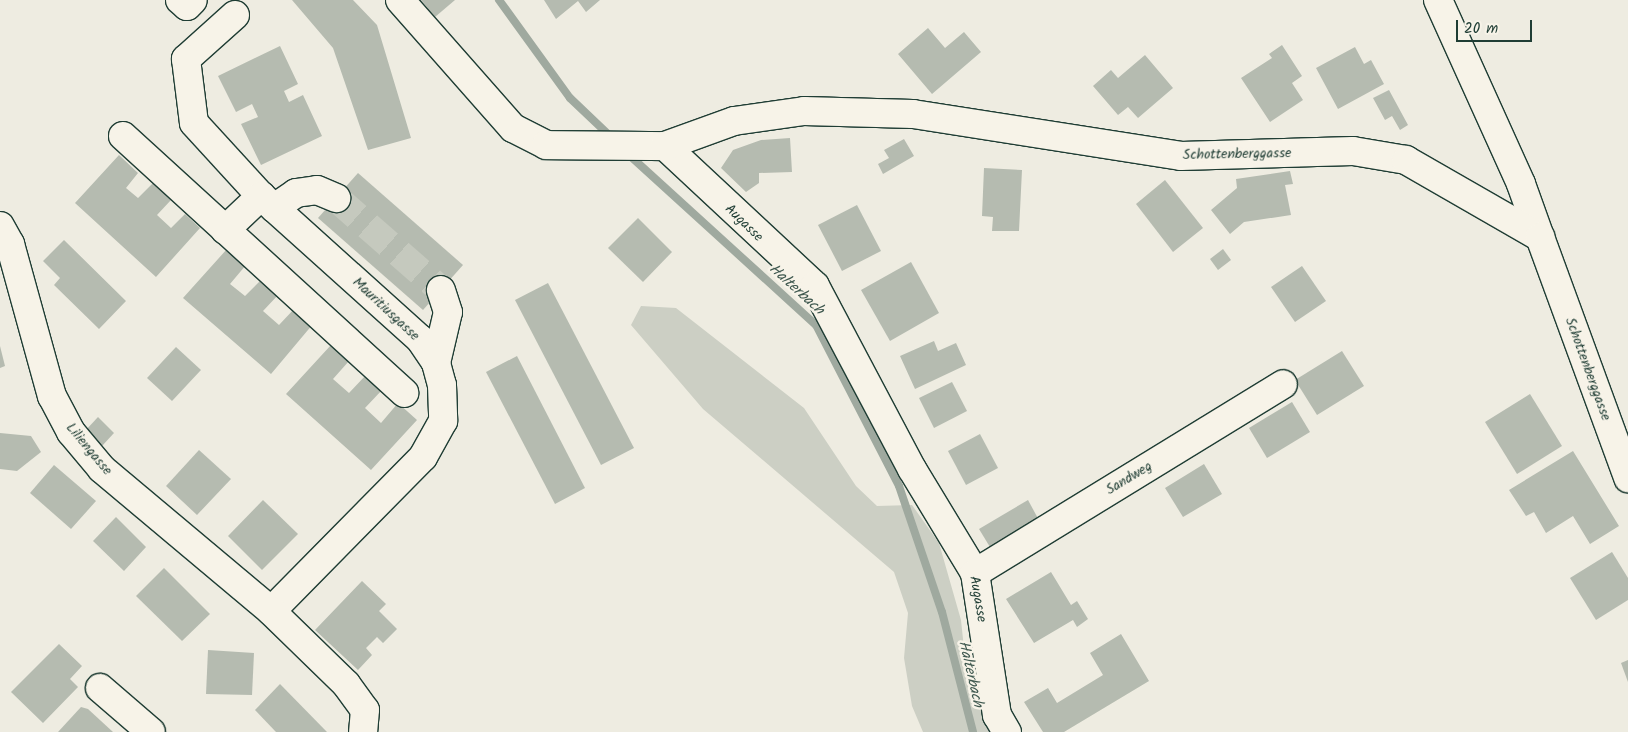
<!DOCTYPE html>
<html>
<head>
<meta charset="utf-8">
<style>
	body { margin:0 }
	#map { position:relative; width:1628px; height:732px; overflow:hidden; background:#eeece1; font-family:Kalam,sans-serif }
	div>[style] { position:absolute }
	.green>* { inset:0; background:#cccfc4 }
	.stream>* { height:8px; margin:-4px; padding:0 4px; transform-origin:4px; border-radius:4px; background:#9fa99f }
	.building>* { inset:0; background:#b5bbb0 }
	.minor-tunnel>* { height:28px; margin-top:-14px; transform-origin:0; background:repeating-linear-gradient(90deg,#c5c9be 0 28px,transparent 0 42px) }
	.roads { filter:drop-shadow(1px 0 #1f3d34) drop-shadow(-1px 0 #1f3d34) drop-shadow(0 1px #1f3d34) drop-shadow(0 -1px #1f3d34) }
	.minor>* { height:28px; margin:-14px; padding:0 14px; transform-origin:14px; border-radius:14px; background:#f7f3e8 }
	span { translate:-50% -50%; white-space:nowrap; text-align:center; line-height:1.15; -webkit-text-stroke:5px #f7f3e8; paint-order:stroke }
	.street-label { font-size:14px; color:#1f3d34 }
	.water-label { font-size:15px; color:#3f584f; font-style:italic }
	.scale { position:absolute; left:1456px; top:20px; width:76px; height:22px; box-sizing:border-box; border:2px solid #1f3d34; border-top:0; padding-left:6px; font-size:15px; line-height:18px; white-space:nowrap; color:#1f3d34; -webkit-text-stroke:4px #f7f3e8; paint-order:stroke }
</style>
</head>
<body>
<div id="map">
	<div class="green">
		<div style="clip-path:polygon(641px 306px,676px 308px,804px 408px,856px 486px,877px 506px,912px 505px,939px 543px,961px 620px,967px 677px,990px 732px,923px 732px,912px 706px,904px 658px,908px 613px,894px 572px,703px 409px,631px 325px)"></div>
	</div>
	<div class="stream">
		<div style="left:499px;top:0;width:121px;rotate:54.1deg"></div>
		<div style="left:570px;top:98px;width:59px;rotate:43.6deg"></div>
		<div style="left:628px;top:154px;width:254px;rotate:42.3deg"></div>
		<div style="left:816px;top:325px;width:181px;rotate:62.7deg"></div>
		<div style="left:899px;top:486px;width:133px;rotate:71.2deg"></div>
		<div style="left:942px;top:612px;width:124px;rotate:75.5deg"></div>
	</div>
	<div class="building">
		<div style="clip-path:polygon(292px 0,353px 0,377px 25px,411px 138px,368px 150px,333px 48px)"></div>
		<div style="clip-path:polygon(421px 0,455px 0,435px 17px)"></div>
		<div style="clip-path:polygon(544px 0,600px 0,586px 12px,578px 1px,556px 19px)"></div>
		<div style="clip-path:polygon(928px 28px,945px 48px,964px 32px,981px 52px,932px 94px,898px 54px)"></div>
		<div style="clip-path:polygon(1282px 45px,1302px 76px,1292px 83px,1303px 100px,1270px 122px,1241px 78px,1272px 58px,1269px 54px)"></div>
		<div style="clip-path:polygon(280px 46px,298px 84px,284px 91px,289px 102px,303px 95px,322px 136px,261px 165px,241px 124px,258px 117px,252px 104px,236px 112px,218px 76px)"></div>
		<div style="clip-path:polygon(1355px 47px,1364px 64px,1371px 60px,1384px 84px,1338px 109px,1316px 68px)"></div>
		<div style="clip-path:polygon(1145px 55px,1173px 88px,1138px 118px,1128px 107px,1118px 115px,1093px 86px,1111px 70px,1118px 78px)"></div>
		<div style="clip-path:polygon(1389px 90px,1408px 125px,1400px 130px,1392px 116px,1385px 120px,1373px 98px)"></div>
		<div style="clip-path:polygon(790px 138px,792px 172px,759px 173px,759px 183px,746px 192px,721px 168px,733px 150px,761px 140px)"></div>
		<div style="clip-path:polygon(904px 139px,914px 156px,883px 174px,878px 164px,889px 158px,884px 150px)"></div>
		<div style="clip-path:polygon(119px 155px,138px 173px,126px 188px,138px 198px,153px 183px,171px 200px,157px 215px,171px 228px,185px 214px,200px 228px,156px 277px,75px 203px)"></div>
		<div style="clip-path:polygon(984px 168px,1022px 170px,1019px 231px,992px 231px,993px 217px,982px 216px)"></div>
		<div style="clip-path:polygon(1290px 171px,1293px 184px,1285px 185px,1291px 215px,1244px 222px,1230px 234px,1211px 210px,1237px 188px,1236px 179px)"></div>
		<div style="clip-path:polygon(358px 173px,463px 265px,423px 310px,318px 218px)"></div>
		<div style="clip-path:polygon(1165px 180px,1203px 228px,1173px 252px,1136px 204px)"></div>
		<div style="clip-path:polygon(857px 205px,881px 251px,842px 271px,818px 225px)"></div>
		<div style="clip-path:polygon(638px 218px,672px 252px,643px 282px,608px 248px)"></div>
		<div style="clip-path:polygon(64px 240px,126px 301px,99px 329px,54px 285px,60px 278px,43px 261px)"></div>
		<div style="clip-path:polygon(227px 249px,246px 265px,230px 284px,245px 296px,262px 279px,279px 294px,263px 311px,279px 325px,295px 308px,313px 324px,271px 374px,183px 298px)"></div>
		<div style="clip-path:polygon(1223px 249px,1231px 260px,1218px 270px,1210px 259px)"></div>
		<div style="clip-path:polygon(911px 262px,939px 313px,890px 341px,861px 290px)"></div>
		<div style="clip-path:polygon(1302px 266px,1326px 301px,1295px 322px,1271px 287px)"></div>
		<div style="clip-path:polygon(548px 283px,634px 448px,601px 465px,515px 300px)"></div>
		<div style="clip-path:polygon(934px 341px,938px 351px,956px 343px,966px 365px,915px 389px,900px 356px)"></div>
		<div style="clip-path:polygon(331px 345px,349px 361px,333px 379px,349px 393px,366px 375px,382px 390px,365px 408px,381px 423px,398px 403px,417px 420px,371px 470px,286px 394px)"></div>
		<div style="clip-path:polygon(0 346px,5px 366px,0 368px)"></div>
		<div style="clip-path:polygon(176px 347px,201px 370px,172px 401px,147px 378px)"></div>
		<div style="clip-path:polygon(1342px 351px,1364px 386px,1317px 415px,1295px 380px)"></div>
		<div style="clip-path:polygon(517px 356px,585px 488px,555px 504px,486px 372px)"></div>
		<div style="clip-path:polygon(952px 382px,967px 411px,934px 428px,919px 398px)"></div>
		<div style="clip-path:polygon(1530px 394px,1562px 446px,1517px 474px,1485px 422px)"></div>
		<div style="clip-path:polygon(1292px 402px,1310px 432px,1267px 458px,1249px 428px)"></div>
		<div style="clip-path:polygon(98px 417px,114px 433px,102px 446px,85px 431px)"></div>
		<div style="clip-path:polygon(0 433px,31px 436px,41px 452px,17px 471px,0 469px)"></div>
		<div style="clip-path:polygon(980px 434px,998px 468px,966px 485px,948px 451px)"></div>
		<div style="clip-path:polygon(199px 450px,231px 479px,197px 515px,166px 486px)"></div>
		<div style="clip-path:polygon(1573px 451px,1619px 526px,1590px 544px,1573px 516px,1546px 533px,1534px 512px,1526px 516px,1509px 490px)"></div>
		<div style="clip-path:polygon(1204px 464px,1222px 494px,1183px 517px,1165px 488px)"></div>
		<div style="clip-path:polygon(54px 465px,96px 501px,71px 529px,30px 493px)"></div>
		<div style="clip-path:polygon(263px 500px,298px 534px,262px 570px,228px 536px)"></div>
		<div style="clip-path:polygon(1028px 500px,1041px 524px,993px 552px,979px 529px)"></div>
		<div style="clip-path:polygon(116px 517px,146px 547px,124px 571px,93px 541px)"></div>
		<div style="clip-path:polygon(1612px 552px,1628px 578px,1628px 600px,1596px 620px,1570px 578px)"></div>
		<div style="clip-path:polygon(164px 568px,210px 614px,182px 641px,136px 596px)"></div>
		<div style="clip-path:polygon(1051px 572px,1071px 605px,1077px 601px,1088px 619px,1077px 627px,1073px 620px,1034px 643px,1006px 599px)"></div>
		<div style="clip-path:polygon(362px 581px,386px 604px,379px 611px,397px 629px,383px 643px,377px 637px,366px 648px,372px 655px,358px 670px,315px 630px)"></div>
		<div style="clip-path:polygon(1121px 634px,1149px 681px,1064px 732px,1043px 732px,1024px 702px,1048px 688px,1057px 703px,1103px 675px,1090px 653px)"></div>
		<div style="clip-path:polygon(59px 644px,82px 666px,70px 679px,78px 687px,43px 723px,11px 692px)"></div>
		<div style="clip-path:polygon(208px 650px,254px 653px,252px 695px,206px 694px)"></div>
		<div style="clip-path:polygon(1628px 660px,1628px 682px,1621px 663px)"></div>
		<div style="clip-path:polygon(280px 684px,327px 732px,276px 732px,255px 710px)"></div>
		<div style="clip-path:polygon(81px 707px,88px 709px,113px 732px,58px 732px)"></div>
	</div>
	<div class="minor-tunnel">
		<div style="left:336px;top:198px;width:140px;rotate:41.2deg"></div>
	</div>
	<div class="roads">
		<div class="minor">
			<div style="left:180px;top:0;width:9px;rotate:41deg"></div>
			<div style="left:187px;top:6px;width:8px;rotate:-45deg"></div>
			<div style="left:400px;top:0;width:171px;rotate:48.6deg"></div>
			<div style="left:513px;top:128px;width:37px;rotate:27deg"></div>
			<div style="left:546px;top:145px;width:119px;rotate:0.5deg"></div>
			<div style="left:665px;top:146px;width:205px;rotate:43deg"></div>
			<div style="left:815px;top:286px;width:207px;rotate:62.1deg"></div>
			<div style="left:912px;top:469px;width:122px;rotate:58.8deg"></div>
			<div style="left:975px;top:573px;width:144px;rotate:81.2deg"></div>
			<div style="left:997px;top:715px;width:20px;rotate:60deg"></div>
			<div style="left:1438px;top:0;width:202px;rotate:65.7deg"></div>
			<div style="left:1521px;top:184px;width:56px;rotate:70.3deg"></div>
			<div style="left:235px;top:15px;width:66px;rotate:138.1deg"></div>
			<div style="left:186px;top:59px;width:64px;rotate:82.9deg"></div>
			<div style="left:194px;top:123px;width:99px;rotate:47.5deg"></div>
			<div style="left:261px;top:196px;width:214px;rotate:42deg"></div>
			<div style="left:420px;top:339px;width:29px;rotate:56deg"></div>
			<div style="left:436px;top:363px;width:23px;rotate:75deg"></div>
			<div style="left:442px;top:385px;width:36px;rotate:88deg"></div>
			<div style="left:443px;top:421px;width:41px;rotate:119.1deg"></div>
			<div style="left:423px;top:457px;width:216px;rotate:134.6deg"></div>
			<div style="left:123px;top:136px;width:381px;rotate:42.4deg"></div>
			<div style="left:665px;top:146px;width:73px;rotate:-19.9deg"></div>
			<div style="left:734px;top:121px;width:71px;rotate:-8.1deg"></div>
			<div style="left:804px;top:111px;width:109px;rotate:1.6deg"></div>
			<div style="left:913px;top:114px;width:271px;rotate:8.9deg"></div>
			<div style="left:1181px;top:156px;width:172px;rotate:-1.7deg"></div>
			<div style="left:1353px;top:151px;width:54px;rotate:9.6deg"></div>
			<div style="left:1406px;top:160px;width:155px;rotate:29.9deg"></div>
			<div style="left:1540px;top:237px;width:257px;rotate:69.9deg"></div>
			<div style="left:274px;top:208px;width:27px;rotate:-34deg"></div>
			<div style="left:296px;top:193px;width:21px;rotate:-8deg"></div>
			<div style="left:317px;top:190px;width:21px;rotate:23deg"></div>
			<div style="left:0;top:226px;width:21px;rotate:61deg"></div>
			<div style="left:10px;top:244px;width:158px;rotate:74.6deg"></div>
			<div style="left:52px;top:396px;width:41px;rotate:62.2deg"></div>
			<div style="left:71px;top:432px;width:48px;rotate:50deg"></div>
			<div style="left:102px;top:469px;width:221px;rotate:40deg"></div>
			<div style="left:271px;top:611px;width:105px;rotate:44.2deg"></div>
			<div style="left:346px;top:684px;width:32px;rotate:54deg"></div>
			<div style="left:365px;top:710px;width:22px;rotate:95deg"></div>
			<div style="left:225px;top:230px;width:50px;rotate:-43.4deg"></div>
			<div style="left:436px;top:363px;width:52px;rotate:-76.8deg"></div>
			<div style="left:448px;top:312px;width:23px;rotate:-108deg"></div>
			<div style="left:975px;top:573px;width:361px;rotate:-31.5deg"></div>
			<div style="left:100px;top:688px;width:67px;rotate:40.8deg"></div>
		</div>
	</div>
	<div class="street-label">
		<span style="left:1237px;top:154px;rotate:-1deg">Schottenberggasse</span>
		<span style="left:744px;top:223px;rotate:44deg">Augasse</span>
		<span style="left:386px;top:309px;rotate:43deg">Mauritiusgasse</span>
		<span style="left:1588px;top:369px;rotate:70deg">Schottenberggasse</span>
		<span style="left:89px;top:449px;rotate:50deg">Liliengasse</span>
		<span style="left:1129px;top:478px;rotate:-31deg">Sandweg</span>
		<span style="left:978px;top:599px;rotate:80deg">Augasse</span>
	</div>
	<div class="water-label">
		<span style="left:796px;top:290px;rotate:42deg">Halterbach</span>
		<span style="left:970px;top:674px;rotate:77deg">Halterbach</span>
	</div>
	<div class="scale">20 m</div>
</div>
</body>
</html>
